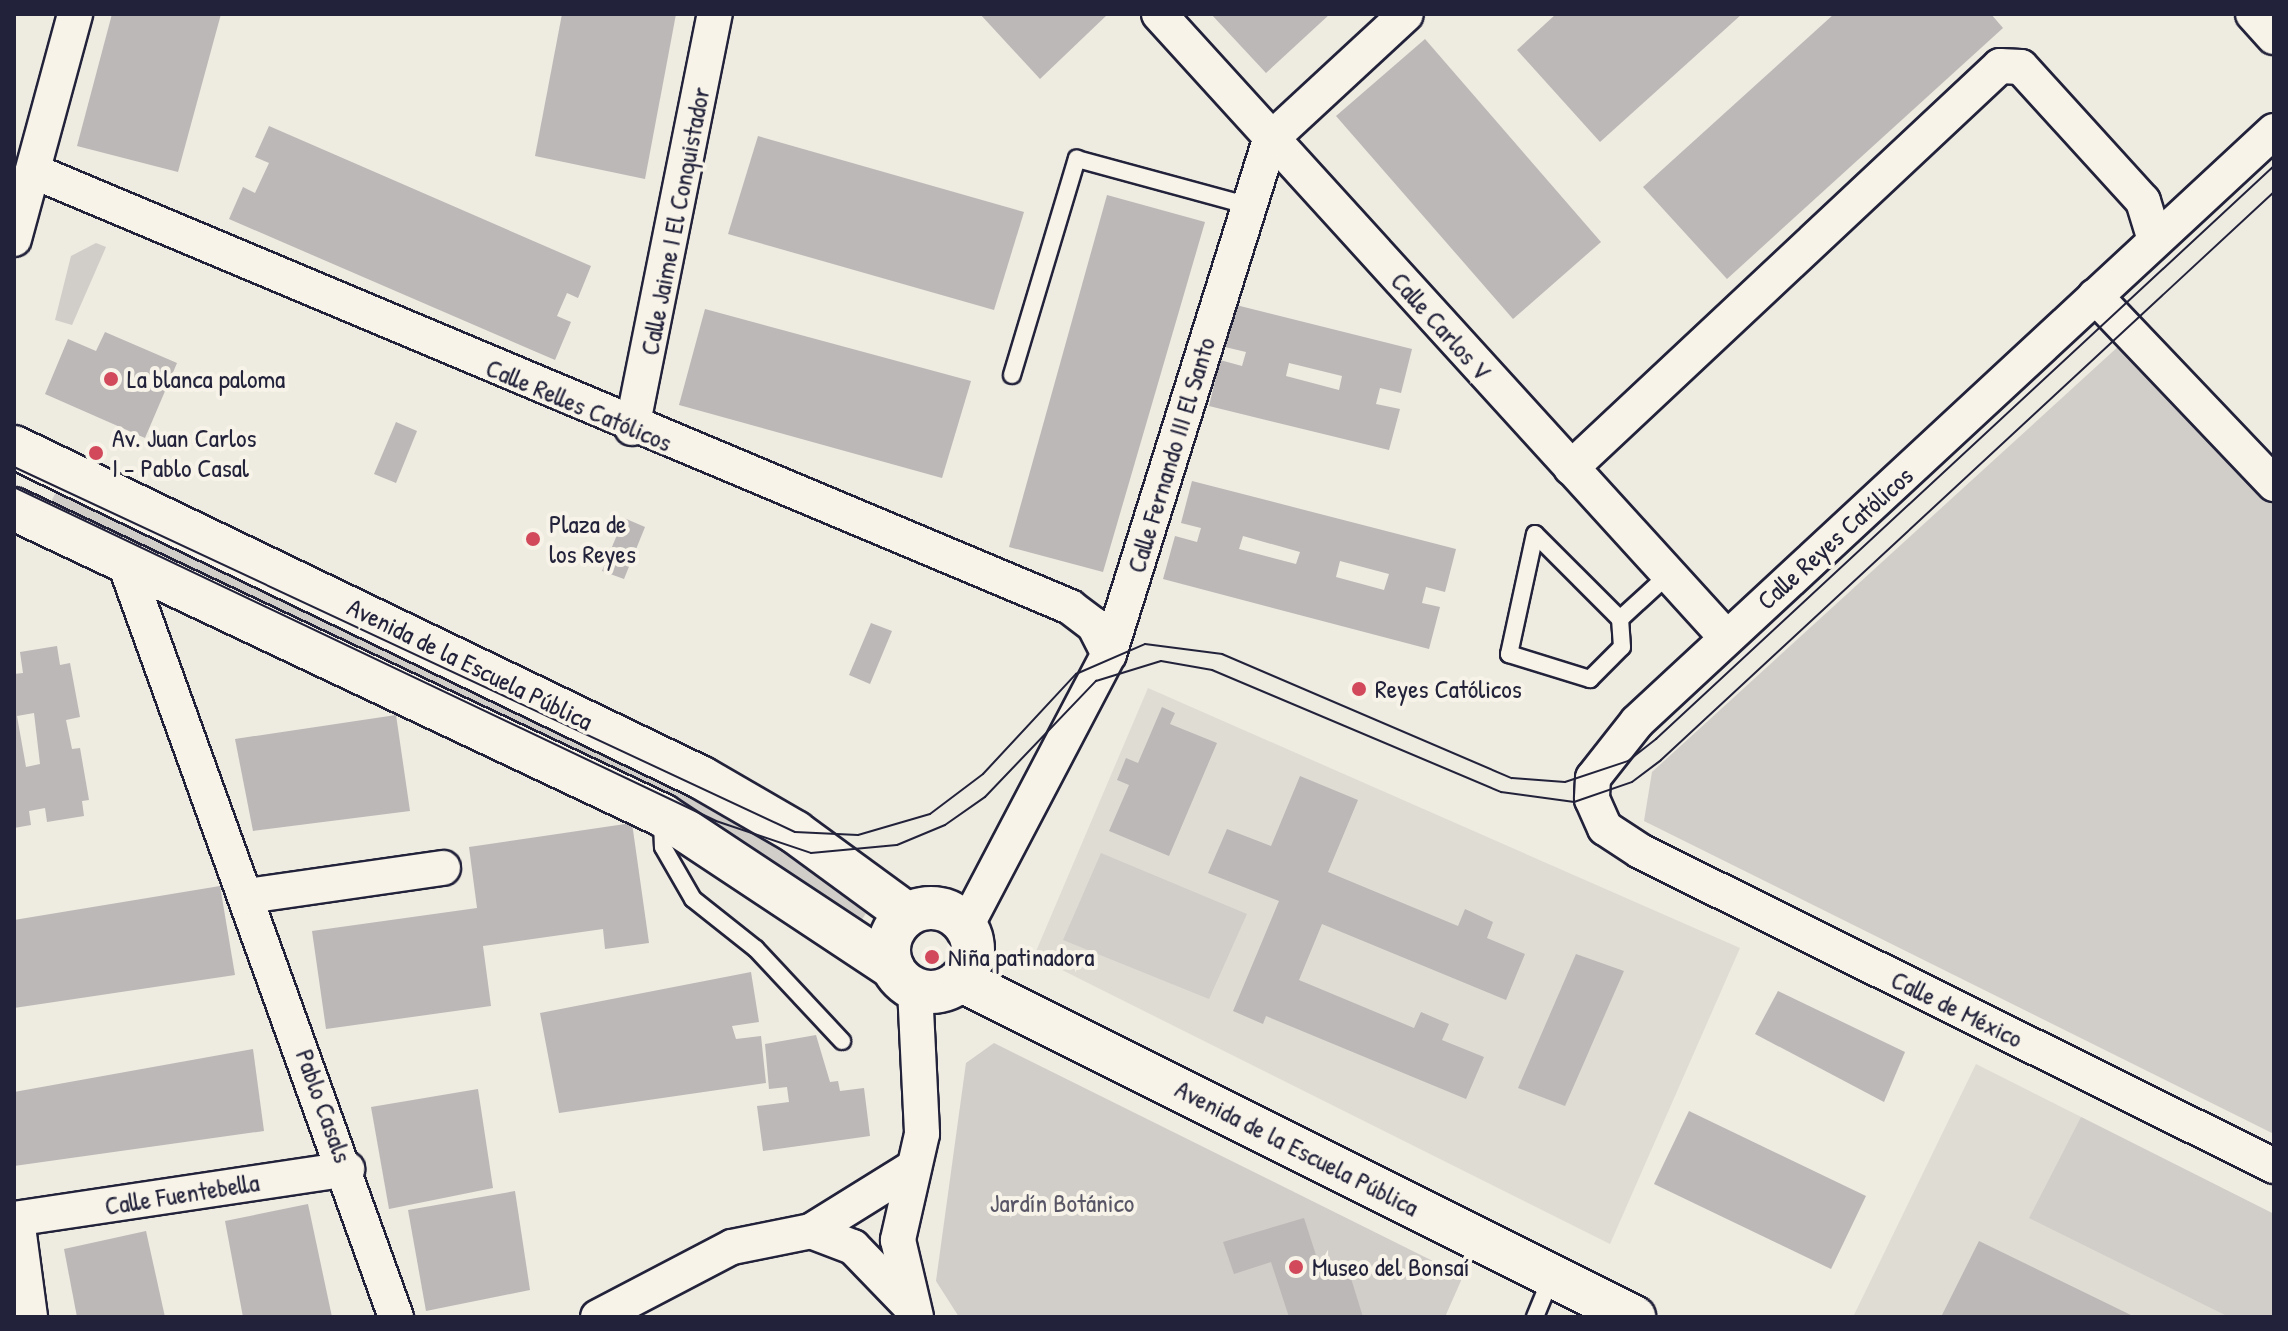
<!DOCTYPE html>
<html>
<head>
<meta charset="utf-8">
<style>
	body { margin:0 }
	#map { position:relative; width:2288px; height:1331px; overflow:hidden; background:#eeebe1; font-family:"Patrick Hand",sans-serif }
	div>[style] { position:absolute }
	.built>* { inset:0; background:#dfdcd4 }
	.green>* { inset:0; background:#d1cdc9 }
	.building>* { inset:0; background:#bbb8b7 }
	.roads { filter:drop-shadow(2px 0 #22223b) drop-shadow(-2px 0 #22223b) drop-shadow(0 2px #22223b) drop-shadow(0 -2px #22223b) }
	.service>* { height:16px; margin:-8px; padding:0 8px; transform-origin:8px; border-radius:8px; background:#f7f3e8 }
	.minor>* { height:34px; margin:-17px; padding:0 17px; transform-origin:17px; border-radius:17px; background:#f7f3e8 }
	.tertiary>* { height:42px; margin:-21px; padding:0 21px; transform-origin:21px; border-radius:21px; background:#f7f3e8 }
	.tertiary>.ring { margin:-21px; padding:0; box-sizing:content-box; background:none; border:42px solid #f7f3e8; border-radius:50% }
	.tram>* { height:2px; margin:-1px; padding:0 1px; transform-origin:1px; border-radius:1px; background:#22223b }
	.dots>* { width:22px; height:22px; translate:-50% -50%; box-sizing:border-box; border:4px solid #f7f3e8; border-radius:50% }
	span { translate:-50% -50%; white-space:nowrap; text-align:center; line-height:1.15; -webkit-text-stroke:8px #f7f3e8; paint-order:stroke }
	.street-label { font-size:26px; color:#22223b }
	.poi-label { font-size:26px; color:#22223b }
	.left { translate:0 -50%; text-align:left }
	.park-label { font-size:26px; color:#575566 }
	.frame { position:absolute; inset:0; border:16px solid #22223b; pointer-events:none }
</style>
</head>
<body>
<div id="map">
	<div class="built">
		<div style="clip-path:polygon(1148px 688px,1740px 948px,1610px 1244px,1034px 956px)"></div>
		<div style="clip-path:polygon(1976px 1064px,2274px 1214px,2274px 1317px,1853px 1317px)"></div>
	</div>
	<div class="green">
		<div style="clip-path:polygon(96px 243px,106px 247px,72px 325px,55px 320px,71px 256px)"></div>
		<div style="clip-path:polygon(2121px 344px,2274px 501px,2274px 1134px,1644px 821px,1652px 772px)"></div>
		<div style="clip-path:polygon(61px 482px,714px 793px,868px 910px,856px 929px,47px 510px)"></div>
		<div style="clip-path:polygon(1101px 853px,1247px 914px,1209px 999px,1063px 940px)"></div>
		<div style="clip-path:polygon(994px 1043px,1463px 1276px,1445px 1317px,959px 1317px,936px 1281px,966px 1063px)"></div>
		<div style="clip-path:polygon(2081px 1117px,2274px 1214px,2274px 1317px,2229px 1317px,2029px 1218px)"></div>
	</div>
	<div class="building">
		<div style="clip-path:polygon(112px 14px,221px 14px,178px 172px,77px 146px)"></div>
		<div style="clip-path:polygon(562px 14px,676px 14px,645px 179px,535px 156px)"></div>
		<div style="clip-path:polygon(980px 14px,1108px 14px,1040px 79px)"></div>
		<div style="clip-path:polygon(1211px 14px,1330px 14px,1266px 73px)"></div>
		<div style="clip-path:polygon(1556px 14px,1742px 14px,1600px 142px,1517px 50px)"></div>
		<div style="clip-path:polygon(1834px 14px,1991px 14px,2003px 28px,1727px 279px,1643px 187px)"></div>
		<div style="clip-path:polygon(1425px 39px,1601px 242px,1513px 319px,1336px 116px)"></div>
		<div style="clip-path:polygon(269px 126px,591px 266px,578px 298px,567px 293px,557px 316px,571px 322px,555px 360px,229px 219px,243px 187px,255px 193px,269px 163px,255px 157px)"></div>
		<div style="clip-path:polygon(758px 136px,1024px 212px,994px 310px,728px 234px)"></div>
		<div style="clip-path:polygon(1107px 195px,1205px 222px,1103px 572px,1009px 547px)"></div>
		<div style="clip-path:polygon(evenodd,1236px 305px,1412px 349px,1401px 393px,1380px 388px,1376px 404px,1400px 409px,1389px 450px,1209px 406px,1220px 360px,1242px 366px,1246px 352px,1225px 347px,1236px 305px,1289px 363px,1342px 376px,1339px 390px,1286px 376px,1289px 363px)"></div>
		<div style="clip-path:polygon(705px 309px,971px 381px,942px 478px,679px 405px)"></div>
		<div style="clip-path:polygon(105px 332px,177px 363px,145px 438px,45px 394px,68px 339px,96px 351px)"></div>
		<div style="clip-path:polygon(396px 422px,417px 431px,396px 483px,374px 474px)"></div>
		<div style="clip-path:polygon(evenodd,1192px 481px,1456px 549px,1445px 592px,1426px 587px,1422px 603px,1440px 607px,1429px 649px,1163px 579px,1175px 536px,1197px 542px,1201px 528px,1181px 523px,1192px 481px,1243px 536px,1300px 552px,1296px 564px,1239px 549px,1243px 536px,1192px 481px,1340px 561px,1389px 574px,1384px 590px,1336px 577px,1340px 561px)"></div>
		<div style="clip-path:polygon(624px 518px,645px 527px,624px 579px,602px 571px)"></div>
		<div style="clip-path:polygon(871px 623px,892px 631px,870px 684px,849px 675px)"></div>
		<div style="clip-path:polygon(evenodd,57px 646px,60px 665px,70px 663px,80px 717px,66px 720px,72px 749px,80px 748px,89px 800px,82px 801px,84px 816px,47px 822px,45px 808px,29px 811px,31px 825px,14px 828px,14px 674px,23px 673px,20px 652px,57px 646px,34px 713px,40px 764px,26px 767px,17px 716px,34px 713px)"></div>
		<div style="clip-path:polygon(1162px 707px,1175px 713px,1170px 724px,1217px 743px,1169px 856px,1109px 831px,1129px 785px,1117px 780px,1126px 758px,1138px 763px)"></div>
		<div style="clip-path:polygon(396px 715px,410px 811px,253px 831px,235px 739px)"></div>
		<div style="clip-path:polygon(1300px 776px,1358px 800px,1328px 872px,1458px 926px,1465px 909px,1493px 922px,1487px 938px,1525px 954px,1506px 1000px,1322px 924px,1299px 980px,1414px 1028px,1421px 1012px,1449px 1024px,1442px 1040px,1484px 1057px,1466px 1099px,1266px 1016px,1263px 1024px,1233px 1011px,1279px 901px,1208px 873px,1227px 829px,1271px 846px)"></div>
		<div style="clip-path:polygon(632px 823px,649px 943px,605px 949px,603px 929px,483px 946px,491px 1006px,326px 1029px,312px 931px,477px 908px,469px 847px)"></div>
		<div style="clip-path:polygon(220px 886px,235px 975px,14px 1008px,14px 920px)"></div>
		<div style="clip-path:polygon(1576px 954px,1624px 971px,1565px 1106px,1518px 1088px)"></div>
		<div style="clip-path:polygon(751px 972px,759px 1022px,732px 1026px,736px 1039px,761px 1036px,766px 1083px,559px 1113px,540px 1013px)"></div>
		<div style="clip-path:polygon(1778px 991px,1905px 1052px,1884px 1102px,1755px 1034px)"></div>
		<div style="clip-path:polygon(816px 1035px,830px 1082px,838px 1081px,840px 1091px,864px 1088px,870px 1136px,763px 1151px,757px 1106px,789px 1102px,787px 1087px,769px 1089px,765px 1044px)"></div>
		<div style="clip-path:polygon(253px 1049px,264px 1131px,14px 1166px,14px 1092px)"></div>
		<div style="clip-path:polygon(478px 1089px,493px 1188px,389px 1209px,371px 1107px)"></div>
		<div style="clip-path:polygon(1689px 1111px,1866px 1196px,1831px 1269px,1654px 1184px)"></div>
		<div style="clip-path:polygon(515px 1191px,530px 1290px,426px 1311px,408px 1210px)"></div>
		<div style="clip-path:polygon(308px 1204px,332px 1317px,243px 1317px,225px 1221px)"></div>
		<div style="clip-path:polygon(1304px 1218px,1324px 1280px,1349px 1272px,1363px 1317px,1289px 1317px,1271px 1262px,1234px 1274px,1223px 1242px)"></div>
		<div style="clip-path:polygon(146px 1231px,165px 1317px,77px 1317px,64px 1249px)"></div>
		<div style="clip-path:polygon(1979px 1241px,2135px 1317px,1941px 1317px)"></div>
	</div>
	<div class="roads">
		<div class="service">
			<div style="left:1012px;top:375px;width:226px;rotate:-73.3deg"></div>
			<div style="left:1077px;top:159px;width:175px;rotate:15.2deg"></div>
			<div style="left:1620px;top:619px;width:120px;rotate:-135deg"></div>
			<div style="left:1535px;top:534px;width:123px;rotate:102.2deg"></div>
			<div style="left:1509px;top:654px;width:85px;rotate:17.2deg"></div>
			<div style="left:1590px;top:679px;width:45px;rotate:-45deg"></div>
			<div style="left:1622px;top:647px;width:28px;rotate:-94deg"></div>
			<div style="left:1620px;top:619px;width:65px;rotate:-42.5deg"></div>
			<div style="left:662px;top:820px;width:27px;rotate:88deg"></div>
			<div style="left:663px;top:847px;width:60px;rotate:60deg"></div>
			<div style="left:693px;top:899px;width:80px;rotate:38.4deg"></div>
			<div style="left:756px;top:949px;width:126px;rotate:46.9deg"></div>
			<div style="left:1535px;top:1317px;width:42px;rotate:-67.7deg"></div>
		</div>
		<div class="minor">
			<div style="left:1159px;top:14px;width:841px;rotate:47.7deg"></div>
			<div style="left:2253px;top:14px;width:31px;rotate:48deg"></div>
			<div style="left:2274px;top:131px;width:869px;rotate:137.15deg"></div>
			<div style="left:1637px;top:722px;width:71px;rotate:128.2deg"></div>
			<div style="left:1593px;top:778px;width:21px;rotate:93deg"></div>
			<div style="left:1592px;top:799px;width:32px;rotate:66deg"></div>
			<div style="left:1605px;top:828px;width:42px;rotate:33.3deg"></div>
			<div style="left:1640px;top:851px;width:708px;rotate:26.42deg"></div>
			<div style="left:33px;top:171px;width:1125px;rotate:22.8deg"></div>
			<div style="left:1070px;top:607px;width:30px;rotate:37deg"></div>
			<div style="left:1094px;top:625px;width:33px;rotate:63deg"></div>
			<div style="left:14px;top:239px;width:233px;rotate:-74.8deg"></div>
			<div style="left:2095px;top:296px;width:260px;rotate:46.4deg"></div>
			<div style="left:632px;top:428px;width:422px;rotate:-78.7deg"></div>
			<div style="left:1571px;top:468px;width:588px;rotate:-43.14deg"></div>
			<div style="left:2000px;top:66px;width:21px;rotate:3deg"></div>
			<div style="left:2021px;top:67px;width:181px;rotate:47.7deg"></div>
			<div style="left:2143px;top:201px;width:41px;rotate:72.9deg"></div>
			<div style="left:123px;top:558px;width:807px;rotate:70.22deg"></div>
			<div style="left:248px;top:896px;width:197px;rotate:-8.2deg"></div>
			<div style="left:966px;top:926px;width:307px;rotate:-62.3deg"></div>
			<div style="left:1109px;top:654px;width:539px;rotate:-72.61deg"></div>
			<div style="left:1270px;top:140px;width:185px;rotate:-42.8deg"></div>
			<div style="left:915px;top:989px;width:145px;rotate:87.2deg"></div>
			<div style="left:922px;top:1134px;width:109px;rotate:102.8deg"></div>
			<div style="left:898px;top:1240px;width:79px;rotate:76.8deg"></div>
			<div style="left:14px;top:1219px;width:337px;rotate:-8.5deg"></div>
			<div style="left:17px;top:1219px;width:99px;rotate:82.4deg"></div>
			<div style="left:811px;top:1231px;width:45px;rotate:20.9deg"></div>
			<div style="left:853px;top:1247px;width:81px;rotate:46deg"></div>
			<div style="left:598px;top:1317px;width:151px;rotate:-27.6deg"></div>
			<div style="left:732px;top:1247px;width:81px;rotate:-11.4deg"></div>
			<div style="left:811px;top:1231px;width:121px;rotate:-31.9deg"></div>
		</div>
		<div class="tertiary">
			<div style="left:14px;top:447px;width:763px;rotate:25.69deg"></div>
			<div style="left:702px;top:778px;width:108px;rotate:30.1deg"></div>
			<div style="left:795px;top:832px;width:139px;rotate:36.2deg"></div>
			<div style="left:14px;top:509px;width:717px;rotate:25.28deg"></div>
			<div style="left:662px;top:815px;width:277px;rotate:33.5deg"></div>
			<div class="ring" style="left:889px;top:908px;width:42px;height:42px"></div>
			<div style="left:960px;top:980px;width:754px;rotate:26.57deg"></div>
		</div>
	</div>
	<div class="tram">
		<div style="left:14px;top:467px;width:862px;rotate:25.05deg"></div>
		<div style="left:795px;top:832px;width:63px;rotate:2.7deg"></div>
		<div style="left:858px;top:835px;width:75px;rotate:-16.3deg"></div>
		<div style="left:930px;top:814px;width:66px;rotate:-37deg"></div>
		<div style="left:983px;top:774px;width:137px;rotate:-47.1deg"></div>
		<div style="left:1076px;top:674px;width:75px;rotate:-23.5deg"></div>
		<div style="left:1145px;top:644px;width:78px;rotate:7.4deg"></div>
		<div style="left:1222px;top:654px;width:315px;rotate:23.2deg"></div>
		<div style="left:1512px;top:778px;width:53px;rotate:4.3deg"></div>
		<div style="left:1565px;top:782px;width:66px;rotate:-18.4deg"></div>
		<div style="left:1628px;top:761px;width:36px;rotate:-38deg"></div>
		<div style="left:1656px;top:739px;width:843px;rotate:-42.84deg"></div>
		<div style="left:14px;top:487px;width:777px;rotate:25.44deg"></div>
		<div style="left:716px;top:821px;width:100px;rotate:18.6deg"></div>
		<div style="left:811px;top:853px;width:86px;rotate:-5.3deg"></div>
		<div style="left:897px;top:845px;width:52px;rotate:-22.6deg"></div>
		<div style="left:945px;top:825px;width:49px;rotate:-35deg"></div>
		<div style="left:985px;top:797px;width:161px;rotate:-46.3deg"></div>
		<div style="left:1096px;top:681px;width:68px;rotate:-17.1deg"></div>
		<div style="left:1161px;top:661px;width:52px;rotate:10deg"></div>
		<div style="left:1212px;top:670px;width:314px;rotate:22.9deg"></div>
		<div style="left:1501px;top:792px;width:74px;rotate:7.8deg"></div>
		<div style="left:1574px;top:802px;width:61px;rotate:-19deg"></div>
		<div style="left:1632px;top:782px;width:36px;rotate:-37deg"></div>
		<div style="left:1661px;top:760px;width:836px;rotate:-42.82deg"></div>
	</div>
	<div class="dots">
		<div style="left:111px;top:379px;background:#d1495b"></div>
		<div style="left:96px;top:453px;background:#d1495b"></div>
		<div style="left:533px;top:539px;background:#d1495b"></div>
		<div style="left:1359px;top:689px;background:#d1495b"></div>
		<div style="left:932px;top:957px;background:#d1495b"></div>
		<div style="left:1296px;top:1267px;background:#d1495b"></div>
	</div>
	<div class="street-label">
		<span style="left:675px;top:221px;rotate:-79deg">Calle Jaime I El Conquistador</span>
		<span style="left:1441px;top:326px;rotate:48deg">Calle Carlos V</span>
		<span style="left:579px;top:405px;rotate:23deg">Calle Relles Católicos</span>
		<span style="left:1171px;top:455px;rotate:-73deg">Calle Fernando III El Santo</span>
		<span style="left:1835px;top:538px;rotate:-42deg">Calle Reyes Católicos</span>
		<span style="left:470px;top:664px;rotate:26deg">Avenida de la Escuela Pública</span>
		<span style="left:1957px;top:1009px;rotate:26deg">Calle de México</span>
		<span style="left:324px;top:1106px;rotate:70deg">Pablo Casals</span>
		<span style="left:1297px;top:1148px;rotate:27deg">Avenida de la Escuela Pública</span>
		<span style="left:182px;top:1194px;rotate:-9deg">Calle Fuentebella</span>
	</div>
	<div class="poi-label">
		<span class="left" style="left:127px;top:379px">La blanca paloma</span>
		<span class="left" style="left:112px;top:453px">Av. Juan Carlos<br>I - Pablo Casal</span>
		<span class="left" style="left:549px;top:539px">Plaza de<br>los Reyes</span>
		<span class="left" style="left:1375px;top:689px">Reyes Católicos</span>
		<span class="left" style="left:948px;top:957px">Niña patinadora</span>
		<span class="left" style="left:1312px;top:1267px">Museo del Bonsaí</span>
	</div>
	<div class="park-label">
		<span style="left:1062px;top:1203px">Jardín Botánico</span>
	</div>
	<div class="frame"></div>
</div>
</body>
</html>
